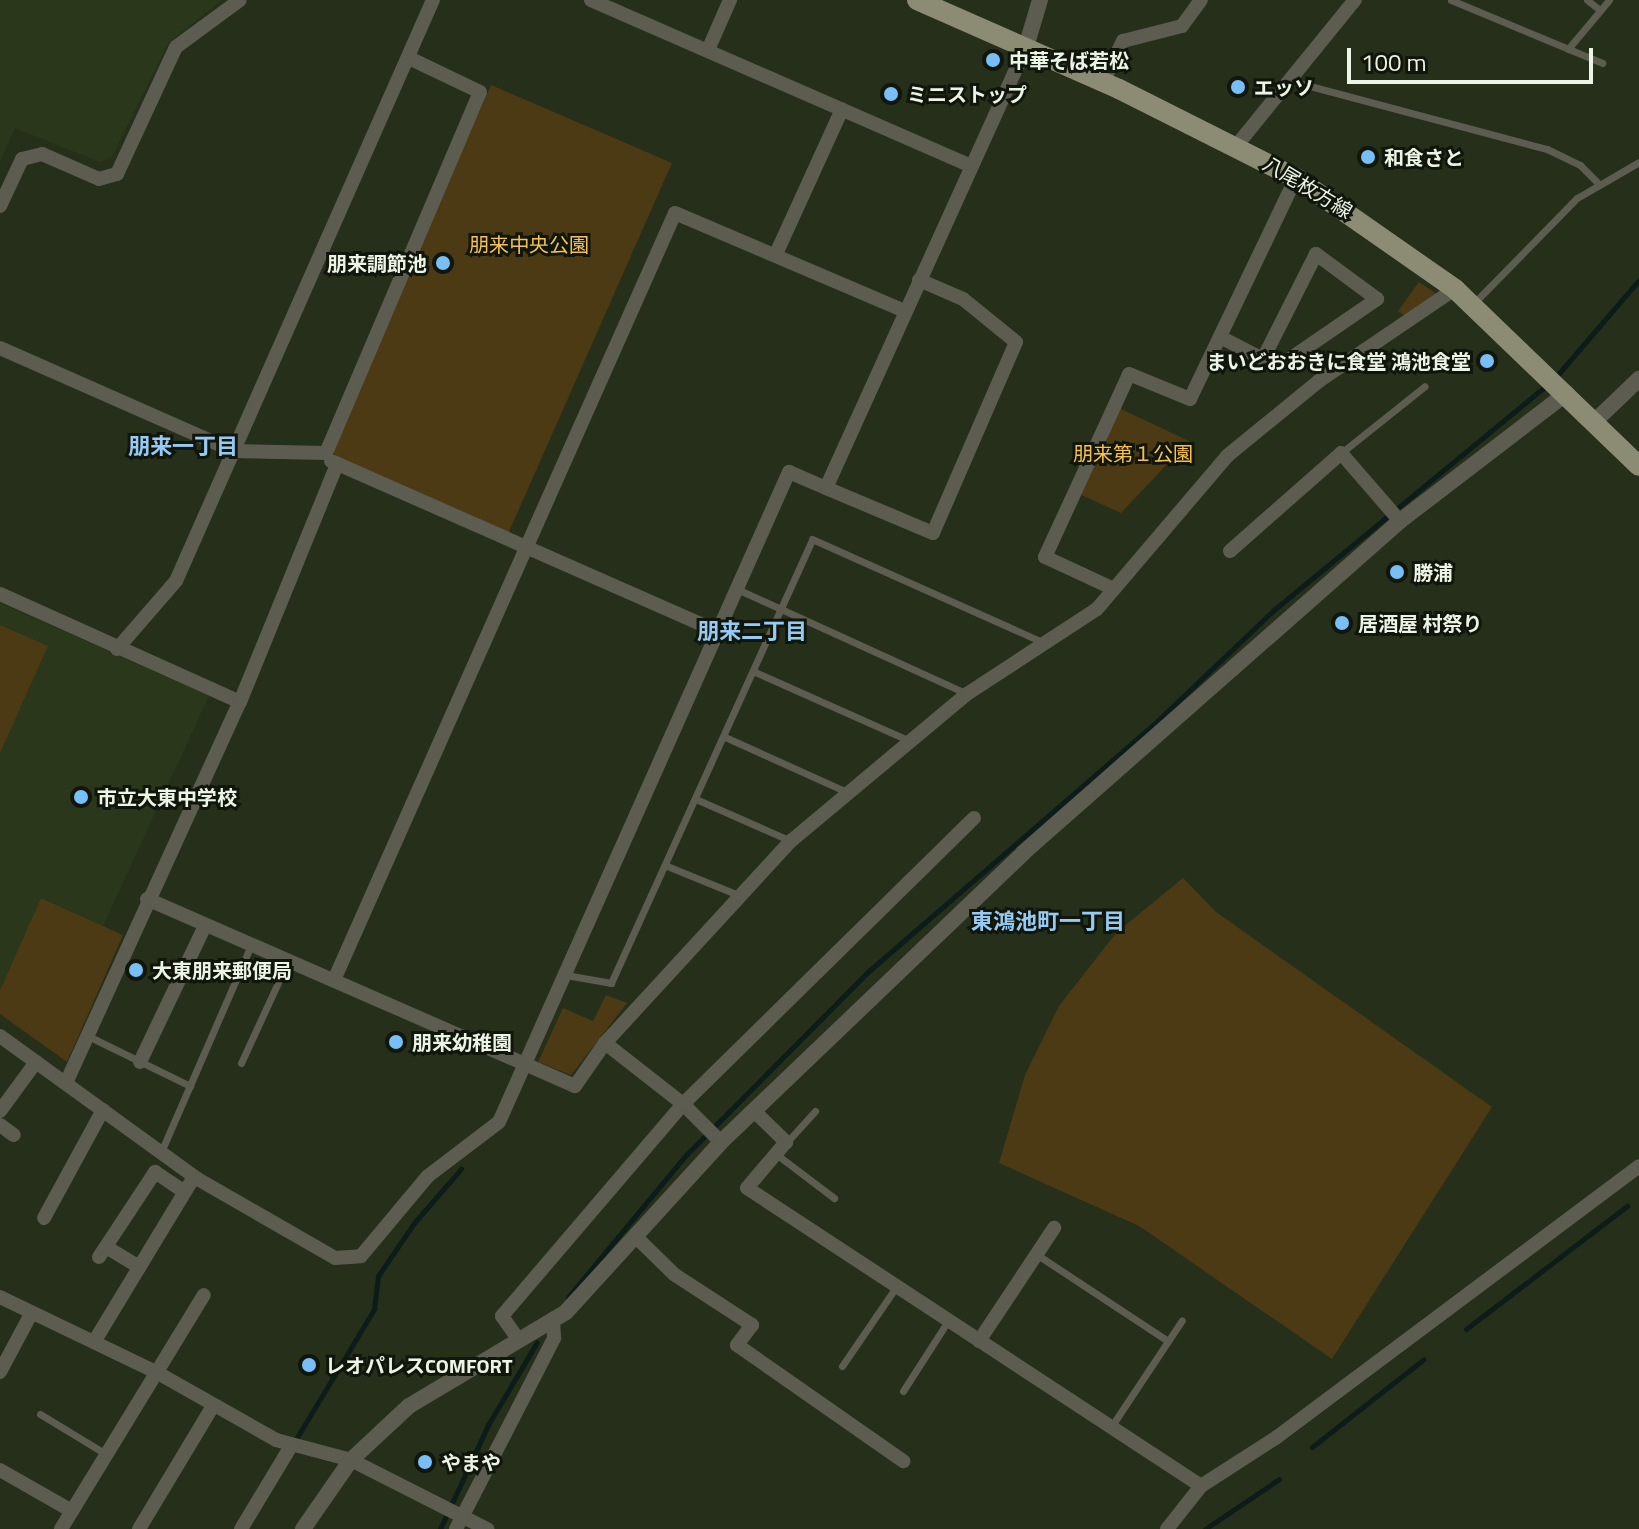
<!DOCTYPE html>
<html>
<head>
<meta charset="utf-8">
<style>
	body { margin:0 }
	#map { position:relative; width:1639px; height:1529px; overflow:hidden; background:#252f1a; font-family:"Titillium Web","Noto Sans JP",sans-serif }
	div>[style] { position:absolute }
	.built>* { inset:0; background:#2a371b }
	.green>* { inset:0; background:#4b3a14 }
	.stream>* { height:5px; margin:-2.5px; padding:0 2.5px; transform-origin:2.5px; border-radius:2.5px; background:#0d1c18 }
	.service>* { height:7px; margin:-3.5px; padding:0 3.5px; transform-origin:3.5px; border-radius:3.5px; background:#5c5c51 }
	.minor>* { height:14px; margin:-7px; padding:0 7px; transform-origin:7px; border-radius:7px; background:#5c5c51 }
	.tertiary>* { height:16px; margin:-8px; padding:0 8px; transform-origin:8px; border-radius:8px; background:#5c5c51 }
	.primary>* { height:20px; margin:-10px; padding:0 10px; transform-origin:10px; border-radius:10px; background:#8c8c75 }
	.dots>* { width:22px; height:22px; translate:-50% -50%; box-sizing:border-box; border:4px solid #11160c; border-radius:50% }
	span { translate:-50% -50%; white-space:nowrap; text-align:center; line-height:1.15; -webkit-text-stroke:6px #11160c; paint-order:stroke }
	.poi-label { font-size:20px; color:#ecf4e6; font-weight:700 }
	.left { translate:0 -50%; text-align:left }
	.right { translate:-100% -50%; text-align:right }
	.street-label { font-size:20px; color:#ecf4e6 }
	.park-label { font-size:20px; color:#f6c150 }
	.neighbourhood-label { font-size:22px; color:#96caf3; font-weight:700 }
	.scale { position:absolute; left:1347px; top:48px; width:246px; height:36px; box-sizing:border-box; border:4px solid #ecf4e6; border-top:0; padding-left:10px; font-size:24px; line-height:28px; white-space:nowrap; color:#ecf4e6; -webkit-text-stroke:6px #11160c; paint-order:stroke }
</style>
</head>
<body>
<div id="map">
	<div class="built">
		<div style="clip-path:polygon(0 0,222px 0,169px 42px,112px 157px,100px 162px,15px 128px,0 162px)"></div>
		<div style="clip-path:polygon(0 603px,209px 696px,103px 926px,41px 898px,0 990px)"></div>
	</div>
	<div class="green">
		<div style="clip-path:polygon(491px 85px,672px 163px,508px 534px,338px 458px,331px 450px)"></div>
		<div style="clip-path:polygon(1419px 282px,1438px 295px,1407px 318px,1398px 311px)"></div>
		<div style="clip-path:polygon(1119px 408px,1189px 441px,1121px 513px,1079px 494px)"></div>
		<div style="clip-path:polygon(0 625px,48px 646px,0 753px)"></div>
		<div style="clip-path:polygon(1183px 878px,1216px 912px,1492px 1107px,1332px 1359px,1139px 1226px,999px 1163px,1025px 1075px,1059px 1006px,1116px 933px)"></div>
		<div style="clip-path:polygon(41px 898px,123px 935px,67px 1062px,0 1014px,0 990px)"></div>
		<div style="clip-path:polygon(606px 995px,627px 1003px,571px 1075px,538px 1062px,563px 1008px,593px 1021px)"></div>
	</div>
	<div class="stream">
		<div style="left:1554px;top:379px;width:130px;rotate:-49.4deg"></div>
		<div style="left:568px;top:1297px;width:185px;rotate:-50.3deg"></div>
		<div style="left:686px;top:1155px;width:261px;rotate:-45.2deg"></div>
		<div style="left:870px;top:970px;width:374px;rotate:-40.9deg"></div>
		<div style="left:1153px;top:725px;width:168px;rotate:-43.6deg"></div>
		<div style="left:1275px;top:609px;width:351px;rotate:-39.5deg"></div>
		<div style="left:1466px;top:1329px;width:203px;rotate:-37.4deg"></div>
		<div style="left:296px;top:1439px;width:152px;rotate:-59deg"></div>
		<div style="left:374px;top:1309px;width:33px;rotate:-83deg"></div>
		<div style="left:378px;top:1276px;width:64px;rotate:-55.8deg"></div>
		<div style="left:414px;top:1223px;width:72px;rotate:-49deg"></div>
		<div style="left:1312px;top:1447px;width:142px;rotate:-38.2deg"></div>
		<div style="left:440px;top:1529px;width:115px;rotate:-65.2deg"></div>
		<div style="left:488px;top:1425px;width:96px;rotate:-59.4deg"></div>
		<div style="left:1205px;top:1529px;width:89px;rotate:-34deg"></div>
	</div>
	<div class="service">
		<div style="left:1451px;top:0;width:164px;rotate:22.6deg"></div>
		<div style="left:1587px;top:0;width:16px;rotate:38deg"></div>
		<div style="left:1568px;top:49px;width:64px;rotate:-50.1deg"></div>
		<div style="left:1291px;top:81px;width:265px;rotate:14.9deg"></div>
		<div style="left:1547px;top:149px;width:37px;rotate:26deg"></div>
		<div style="left:1580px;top:165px;width:25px;rotate:45deg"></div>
		<div style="left:1474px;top:303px;width:147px;rotate:-45.6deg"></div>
		<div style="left:1577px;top:198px;width:72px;rotate:-30.1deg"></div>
		<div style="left:1341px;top:453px;width:107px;rotate:-38.6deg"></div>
		<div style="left:737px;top:589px;width:253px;rotate:24.5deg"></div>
		<div style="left:755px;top:672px;width:170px;rotate:24deg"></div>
		<div style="left:725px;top:737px;width:134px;rotate:24.3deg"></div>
		<div style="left:698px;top:800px;width:102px;rotate:23.8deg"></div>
		<div style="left:667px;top:866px;width:77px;rotate:22.2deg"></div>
		<div style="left:566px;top:975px;width:46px;rotate:10.1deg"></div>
		<div style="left:611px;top:983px;width:487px;rotate:-65.6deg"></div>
		<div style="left:812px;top:539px;width:255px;rotate:24.1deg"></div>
		<div style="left:88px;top:1036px;width:114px;rotate:26.1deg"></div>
		<div style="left:241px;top:1063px;width:112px;rotate:-65.3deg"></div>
		<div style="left:787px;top:1142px;width:42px;rotate:-47.9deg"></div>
		<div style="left:161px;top:1152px;width:226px;rotate:-66.5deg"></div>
		<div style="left:776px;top:1154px;width:73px;rotate:37.2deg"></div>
		<div style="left:1036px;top:1254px;width:158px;rotate:33.4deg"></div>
		<div style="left:842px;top:1366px;width:96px;rotate:-55.6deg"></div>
		<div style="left:903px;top:1391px;width:83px;rotate:-57.3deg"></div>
		<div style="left:40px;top:1414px;width:77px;rotate:31.2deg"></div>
		<div style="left:1111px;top:1427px;width:128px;rotate:-56.4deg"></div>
	</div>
	<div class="minor">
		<div style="left:591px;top:0;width:412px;rotate:23.6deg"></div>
		<div style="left:708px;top:50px;width:55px;rotate:-66.3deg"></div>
		<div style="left:1103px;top:82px;width:46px;rotate:-64deg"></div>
		<div style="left:1123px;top:41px;width:61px;rotate:-14.3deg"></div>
		<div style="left:1182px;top:26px;width:32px;rotate:-54deg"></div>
		<div style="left:1237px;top:145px;width:187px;rotate:-50.9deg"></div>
		<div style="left:0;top:206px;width:52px;rotate:-64.9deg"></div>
		<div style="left:22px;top:159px;width:21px;rotate:-14deg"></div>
		<div style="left:42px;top:154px;width:62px;rotate:23.7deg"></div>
		<div style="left:99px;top:179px;width:19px;rotate:-16deg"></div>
		<div style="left:117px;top:174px;width:140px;rotate:-65.1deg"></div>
		<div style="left:176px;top:47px;width:79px;rotate:-36.3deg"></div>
		<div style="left:776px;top:254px;width:159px;rotate:-65.5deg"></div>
		<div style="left:1220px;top:337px;width:48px;rotate:27.1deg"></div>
		<div style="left:1263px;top:359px;width:21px;rotate:11deg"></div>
		<div style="left:1284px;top:363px;width:113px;rotate:-34.5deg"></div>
		<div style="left:1377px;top:299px;width:76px;rotate:-143.6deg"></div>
		<div style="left:1316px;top:254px;width:118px;rotate:116.8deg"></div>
		<div style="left:0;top:348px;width:255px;rotate:23.8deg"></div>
		<div style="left:233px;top:451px;width:93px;rotate:1.2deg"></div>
		<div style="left:326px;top:453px;width:392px;rotate:-66.9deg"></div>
		<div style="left:480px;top:92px;width:79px;rotate:-154.4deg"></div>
		<div style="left:331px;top:461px;width:423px;rotate:23.8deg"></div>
		<div style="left:826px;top:488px;width:116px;rotate:22.8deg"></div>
		<div style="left:933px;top:533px;width:208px;rotate:-66.5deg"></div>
		<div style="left:1016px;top:342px;width:68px;rotate:-140.9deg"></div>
		<div style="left:963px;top:299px;width:48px;rotate:-156.6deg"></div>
		<div style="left:1230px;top:551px;width:148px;rotate:-41.4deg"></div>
		<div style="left:1341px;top:453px;width:90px;rotate:49.1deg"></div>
		<div style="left:1114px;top:589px;width:76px;rotate:-155.1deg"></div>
		<div style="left:1045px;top:557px;width:201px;rotate:-65.3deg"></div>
		<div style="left:1129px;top:374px;width:66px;rotate:22.3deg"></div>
		<div style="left:1190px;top:399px;width:245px;rotate:-64.4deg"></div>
		<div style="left:0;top:594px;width:263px;rotate:24.2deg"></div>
		<div style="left:117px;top:649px;width:90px;rotate:-49.1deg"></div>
		<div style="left:176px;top:581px;width:635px;rotate:-66.14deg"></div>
		<div style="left:147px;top:899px;width:467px;rotate:23.6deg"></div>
		<div style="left:575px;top:1086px;width:52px;rotate:-55.1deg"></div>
		<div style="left:605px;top:1043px;width:99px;rotate:38deg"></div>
		<div style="left:683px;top:1104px;width:54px;rotate:45deg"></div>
		<div style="left:334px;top:980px;width:839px;rotate:-66.03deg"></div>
		<div style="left:675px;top:213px;width:250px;rotate:23.1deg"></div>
		<div style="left:0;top:1036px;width:242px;rotate:35.9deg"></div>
		<div style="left:196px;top:1178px;width:160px;rotate:29.9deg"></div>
		<div style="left:335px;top:1258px;width:26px;rotate:-4deg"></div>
		<div style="left:361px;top:1256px;width:104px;rotate:-50.1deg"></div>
		<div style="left:428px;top:1176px;width:89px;rotate:-37.3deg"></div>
		<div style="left:499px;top:1122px;width:712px;rotate:-65.96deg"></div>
		<div style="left:789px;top:472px;width:40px;rotate:23.4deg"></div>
		<div style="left:826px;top:488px;width:484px;rotate:-65.6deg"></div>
		<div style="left:605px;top:1043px;width:275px;rotate:-47.4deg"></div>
		<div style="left:791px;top:841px;width:229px;rotate:-39.9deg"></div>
		<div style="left:967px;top:694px;width:155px;rotate:-33.2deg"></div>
		<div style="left:1097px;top:609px;width:201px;rotate:-49.6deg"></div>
		<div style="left:1227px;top:456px;width:119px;rotate:-39.2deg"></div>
		<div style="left:1319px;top:381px;width:164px;rotate:-34.1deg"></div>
		<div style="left:140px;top:1062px;width:151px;rotate:-64.5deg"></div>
		<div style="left:66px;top:1083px;width:419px;rotate:-65.5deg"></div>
		<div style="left:240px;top:702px;width:254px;rotate:-67.8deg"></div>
		<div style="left:0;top:1111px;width:61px;rotate:-53.7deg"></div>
		<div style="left:754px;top:1111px;width:45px;rotate:44.1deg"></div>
		<div style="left:786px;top:1142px;width:60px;rotate:130.3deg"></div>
		<div style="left:747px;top:1188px;width:543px;rotate:33.28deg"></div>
		<div style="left:0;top:1125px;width:17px;rotate:36deg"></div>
		<div style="left:44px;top:1218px;width:123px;rotate:-61.4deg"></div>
		<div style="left:636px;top:1237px;width:54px;rotate:44.3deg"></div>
		<div style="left:675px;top:1275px;width:92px;rotate:33deg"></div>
		<div style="left:752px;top:1325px;width:25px;rotate:127deg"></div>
		<div style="left:737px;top:1345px;width:203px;rotate:34.9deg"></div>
		<div style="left:106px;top:1247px;width:39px;rotate:31deg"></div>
		<div style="left:99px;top:1257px;width:102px;rotate:-56.6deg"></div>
		<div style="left:155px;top:1172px;width:36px;rotate:34deg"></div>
		<div style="left:0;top:1297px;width:173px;rotate:25.7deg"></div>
		<div style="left:156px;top:1372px;width:138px;rotate:29.5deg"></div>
		<div style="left:276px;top:1440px;width:78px;rotate:14.9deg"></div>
		<div style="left:351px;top:1460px;width:153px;rotate:26.9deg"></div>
		<div style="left:518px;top:1339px;width:28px;rotate:-125deg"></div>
		<div style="left:502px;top:1316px;width:279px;rotate:-49.5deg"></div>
		<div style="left:683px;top:1104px;width:408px;rotate:-44.5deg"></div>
		<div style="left:979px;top:1341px;width:136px;rotate:-56.4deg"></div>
		<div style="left:94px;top:1342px;width:193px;rotate:-58.8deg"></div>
		<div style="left:0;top:1372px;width:66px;rotate:-61.9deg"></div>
		<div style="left:0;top:1470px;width:83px;rotate:29.7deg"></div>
		<div style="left:61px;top:1529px;width:274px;rotate:-58.6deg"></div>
		<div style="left:139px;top:1529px;width:144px;rotate:-59deg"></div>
		<div style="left:241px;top:1529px;width:97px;rotate:-58.9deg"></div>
		<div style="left:456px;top:1529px;width:215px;rotate:-62.8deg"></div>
		<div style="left:554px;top:1338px;width:19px;rotate:-93deg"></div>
		<div style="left:1167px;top:1529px;width:55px;rotate:-51.7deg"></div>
		<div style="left:1201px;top:1486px;width:90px;rotate:-32.8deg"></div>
		<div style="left:1277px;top:1437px;width:452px;rotate:-36.8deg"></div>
	</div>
	<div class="tertiary">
		<div style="left:1026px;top:47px;width:49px;rotate:-73.4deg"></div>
		<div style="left:1595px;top:421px;width:61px;rotate:-43.7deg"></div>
		<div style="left:303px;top:1529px;width:84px;rotate:-55.2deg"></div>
		<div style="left:351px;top:1460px;width:79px;rotate:-43deg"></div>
		<div style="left:409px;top:1406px;width:183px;rotate:-30.9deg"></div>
		<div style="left:566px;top:1312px;width:230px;rotate:-47.6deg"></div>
		<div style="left:721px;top:1142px;width:418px;rotate:-43.7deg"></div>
		<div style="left:1023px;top:853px;width:502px;rotate:-41.37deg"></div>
		<div style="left:1400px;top:521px;width:210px;rotate:-37.5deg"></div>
	</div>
	<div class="primary">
		<div style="left:917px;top:0;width:221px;rotate:23.8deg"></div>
		<div style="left:1119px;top:89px;width:198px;rotate:26.7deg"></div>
		<div style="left:1296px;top:178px;width:194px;rotate:34.9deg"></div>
		<div style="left:1455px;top:289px;width:255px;rotate:43.9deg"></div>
	</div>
	<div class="dots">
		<div style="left:993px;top:60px;background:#78bff7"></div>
		<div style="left:1238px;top:87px;background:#78bff7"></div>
		<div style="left:891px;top:94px;background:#78bff7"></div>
		<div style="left:1368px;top:157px;background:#78bff7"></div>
		<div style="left:443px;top:263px;background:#78bff7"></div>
		<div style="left:1487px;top:361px;background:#78bff7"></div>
		<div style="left:1397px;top:572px;background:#78bff7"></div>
		<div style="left:1342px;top:623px;background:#78bff7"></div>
		<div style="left:81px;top:797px;background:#78bff7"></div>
		<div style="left:136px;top:970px;background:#78bff7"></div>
		<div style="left:396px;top:1042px;background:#78bff7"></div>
		<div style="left:309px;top:1365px;background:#78bff7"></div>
		<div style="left:425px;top:1462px;background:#78bff7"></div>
	</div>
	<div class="poi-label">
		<span class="left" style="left:1009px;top:60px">中華そば若松</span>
		<span class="left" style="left:1254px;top:87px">エッソ</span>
		<span class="left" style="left:907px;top:94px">ミニストップ</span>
		<span class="left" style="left:1384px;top:157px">和食さと</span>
		<span class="right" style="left:427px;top:263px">朋来調節池</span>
		<span class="right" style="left:1471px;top:361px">まいどおおきに食堂 鴻池食堂</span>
		<span class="left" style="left:1413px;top:572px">勝浦</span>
		<span class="left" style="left:1358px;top:623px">居酒屋 村祭り</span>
		<span class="left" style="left:97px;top:797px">市立大東中学校</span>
		<span class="left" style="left:152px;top:970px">大東朋来郵便局</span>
		<span class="left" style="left:412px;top:1042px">朋来幼稚園</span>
		<span class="left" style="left:325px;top:1365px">レオパレスCOMFORT</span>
		<span class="left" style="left:441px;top:1462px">やまや</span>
	</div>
	<div class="street-label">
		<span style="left:1308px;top:187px;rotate:31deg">八尾枚方線</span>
	</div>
	<div class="park-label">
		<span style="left:529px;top:244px">朋来中央公園</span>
		<span style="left:1133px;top:453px">朋来第１公園</span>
	</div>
	<div class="neighbourhood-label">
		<span style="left:183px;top:447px">朋来一丁目</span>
		<span style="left:752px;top:632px">朋来二丁目</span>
		<span style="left:1048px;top:922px">東鴻池町一丁目</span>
	</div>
	<div class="scale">100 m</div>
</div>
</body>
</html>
